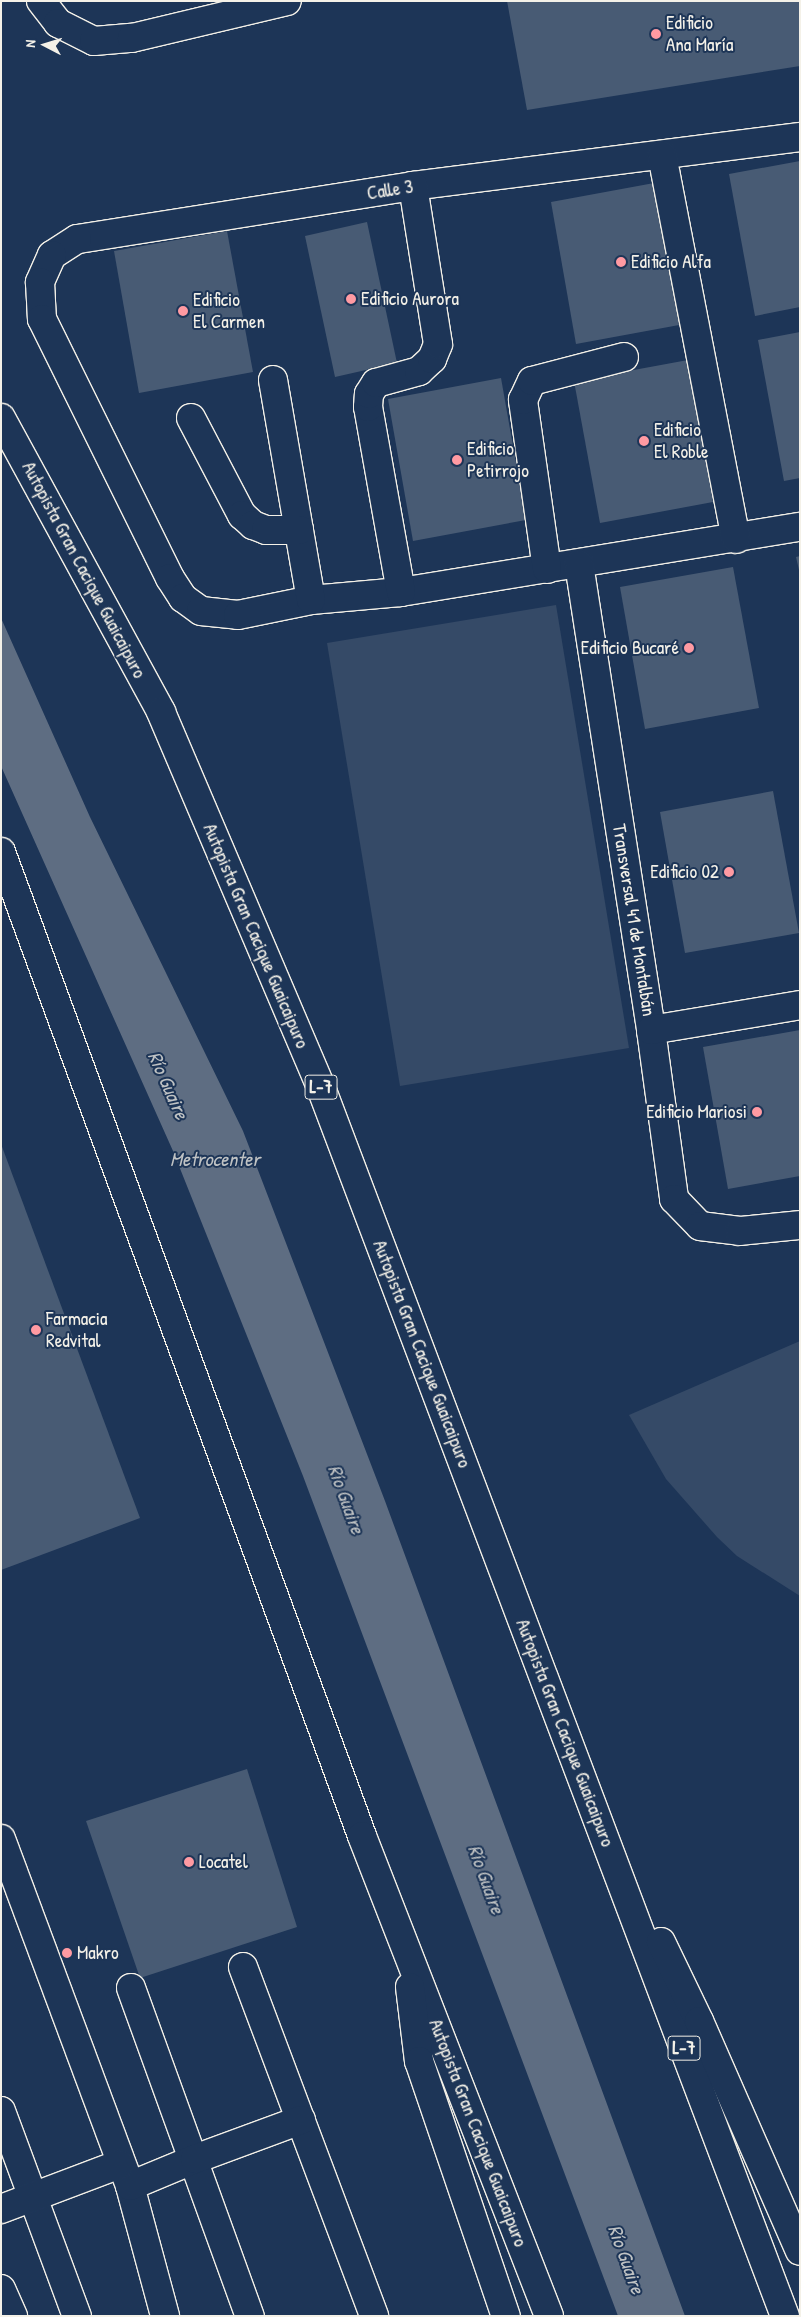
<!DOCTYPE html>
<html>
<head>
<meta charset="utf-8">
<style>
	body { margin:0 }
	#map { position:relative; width:801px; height:2317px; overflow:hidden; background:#1d3557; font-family:"Patrick Hand",sans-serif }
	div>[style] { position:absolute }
	.green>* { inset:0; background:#354a67 }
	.water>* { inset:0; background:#5e6d82 }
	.building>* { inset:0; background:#485b74 }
	.roads { filter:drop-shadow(1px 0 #f4f1e8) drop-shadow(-1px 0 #f4f1e8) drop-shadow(0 1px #f4f1e8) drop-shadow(0 -1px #f4f1e8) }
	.minor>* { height:28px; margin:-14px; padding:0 14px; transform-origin:14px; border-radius:14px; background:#1d3557 }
	.highway>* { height:28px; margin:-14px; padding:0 14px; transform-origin:14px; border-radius:14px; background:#1d3557 }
	.dots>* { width:14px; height:14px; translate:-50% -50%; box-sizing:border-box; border:2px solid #1d3557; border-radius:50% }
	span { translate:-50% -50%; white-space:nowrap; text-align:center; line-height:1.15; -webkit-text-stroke:4px #1d3557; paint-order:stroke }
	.shield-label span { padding:1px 4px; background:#1d3557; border:1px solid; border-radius:4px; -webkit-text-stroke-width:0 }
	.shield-label { font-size:18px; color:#f4f1e8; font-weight:700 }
	.poi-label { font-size:19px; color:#f4f1e8 }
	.left { translate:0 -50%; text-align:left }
	.right { translate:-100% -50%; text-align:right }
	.street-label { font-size:19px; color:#f4f1e8 }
	.water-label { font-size:20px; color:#c0c3c4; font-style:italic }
	.frame { position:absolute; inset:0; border:2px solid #f4f1e8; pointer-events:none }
	.north { position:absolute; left:20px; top:20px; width:50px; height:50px; -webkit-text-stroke:4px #1d3557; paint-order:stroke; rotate:275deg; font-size:14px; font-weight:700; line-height:20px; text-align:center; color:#f4f1e8 }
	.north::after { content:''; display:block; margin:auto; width:18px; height:22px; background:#f4f1e8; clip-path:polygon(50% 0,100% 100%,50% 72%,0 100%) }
</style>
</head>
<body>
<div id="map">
	<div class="green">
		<div style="clip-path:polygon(556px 605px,629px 1048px,400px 1086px,327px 643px)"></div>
		<div style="clip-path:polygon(800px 1341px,800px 1596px,737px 1556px,717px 1537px,666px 1479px,629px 1415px)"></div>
	</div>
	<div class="water">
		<div style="clip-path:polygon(1px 618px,90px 817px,243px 1131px,385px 1501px,685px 2316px,618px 2316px,303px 1476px,173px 1151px,1px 766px)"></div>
	</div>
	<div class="building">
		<div style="clip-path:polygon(507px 1px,800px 1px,800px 66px,527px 110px)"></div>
		<div style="clip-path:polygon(800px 161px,800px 307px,755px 316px,729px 174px)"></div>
		<div style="clip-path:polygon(665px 181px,690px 323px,576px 344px,551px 202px)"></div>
		<div style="clip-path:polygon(367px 222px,397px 363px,335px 377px,305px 236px)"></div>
		<div style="clip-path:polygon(227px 231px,253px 372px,139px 393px,114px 251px)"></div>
		<div style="clip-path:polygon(800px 332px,800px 478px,784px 481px,758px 340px)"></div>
		<div style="clip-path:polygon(688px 360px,713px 502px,600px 523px,574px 381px)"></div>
		<div style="clip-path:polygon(501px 378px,526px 520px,413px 541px,388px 399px)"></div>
		<div style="clip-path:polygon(800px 556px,800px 570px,799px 570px,796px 557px)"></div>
		<div style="clip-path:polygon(733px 567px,759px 708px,645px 729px,620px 587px)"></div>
		<div style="clip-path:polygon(773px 791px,799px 933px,685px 953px,660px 812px)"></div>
		<div style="clip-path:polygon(800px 1030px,800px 1176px,728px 1189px,703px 1047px)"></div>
		<div style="clip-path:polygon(1px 1144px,140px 1518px,1px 1570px)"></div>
		<div style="clip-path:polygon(247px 1769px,297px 1927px,140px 1978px,86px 1821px)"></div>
	</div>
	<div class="roads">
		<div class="minor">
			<div style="left:41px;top:1px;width:28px;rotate:52deg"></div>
			<div style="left:58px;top:23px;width:40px;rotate:26.6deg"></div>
			<div style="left:94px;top:41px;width:38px;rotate:-5deg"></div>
			<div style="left:132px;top:38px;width:159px;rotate:-13.4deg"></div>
			<div style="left:800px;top:137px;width:390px;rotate:172.8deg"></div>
			<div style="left:413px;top:186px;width:340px;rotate:171deg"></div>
			<div style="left:77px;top:239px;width:30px;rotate:147deg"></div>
			<div style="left:52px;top:255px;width:30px;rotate:114deg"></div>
			<div style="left:40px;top:282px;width:37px;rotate:87deg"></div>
			<div style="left:42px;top:319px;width:289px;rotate:63.7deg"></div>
			<div style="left:170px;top:578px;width:24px;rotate:57deg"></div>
			<div style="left:183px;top:598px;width:22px;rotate:36deg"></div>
			<div style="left:201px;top:611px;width:37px;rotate:6deg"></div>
			<div style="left:238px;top:615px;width:75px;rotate:-11.6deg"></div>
			<div style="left:311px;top:600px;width:90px;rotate:-5.1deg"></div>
			<div style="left:401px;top:592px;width:404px;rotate:-9.3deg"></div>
			<div style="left:662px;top:155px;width:391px;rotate:79.1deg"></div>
			<div style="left:273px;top:380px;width:223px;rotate:80.2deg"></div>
			<div style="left:191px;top:418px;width:110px;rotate:62.3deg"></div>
			<div style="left:242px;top:515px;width:15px;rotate:42deg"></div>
			<div style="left:253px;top:525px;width:14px;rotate:21deg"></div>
			<div style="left:266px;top:530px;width:33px"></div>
			<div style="left:579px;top:564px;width:472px;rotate:81.2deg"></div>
			<div style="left:651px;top:1030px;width:171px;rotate:82.2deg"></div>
			<div style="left:674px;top:1199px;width:37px;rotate:46deg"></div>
			<div style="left:700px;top:1226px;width:40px;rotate:7.1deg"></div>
			<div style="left:740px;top:1231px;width:60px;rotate:-5.7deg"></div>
			<div style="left:547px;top:569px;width:171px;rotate:-98.1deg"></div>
			<div style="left:523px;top:400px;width:21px;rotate:-65deg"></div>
			<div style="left:532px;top:381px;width:95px;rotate:-14.6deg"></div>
			<div style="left:401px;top:592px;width:188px;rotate:-100.1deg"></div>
			<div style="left:368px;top:407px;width:13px;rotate:-86deg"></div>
			<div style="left:369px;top:394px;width:13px;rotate:-58deg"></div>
			<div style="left:376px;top:383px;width:45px;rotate:-15.6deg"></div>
			<div style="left:419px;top:371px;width:18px;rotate:-43deg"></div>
			<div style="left:432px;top:359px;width:16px;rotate:-68deg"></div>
			<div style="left:438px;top:344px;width:160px;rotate:-99deg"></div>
			<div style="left:651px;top:1030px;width:151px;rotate:-9.5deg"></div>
			<div style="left:1px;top:1839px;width:370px;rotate:69.6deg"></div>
			<div style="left:130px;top:2186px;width:135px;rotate:74.9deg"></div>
			<div style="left:243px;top:1967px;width:373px;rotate:69.4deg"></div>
			<div style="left:131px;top:1988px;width:349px;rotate:70.1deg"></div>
			<div style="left:1px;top:2111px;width:219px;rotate:69.7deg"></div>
			<div style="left:130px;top:2186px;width:70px;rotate:-22.6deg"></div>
			<div style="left:195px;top:2159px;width:113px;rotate:-20.2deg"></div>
			<div style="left:1px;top:2209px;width:127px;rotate:-20.7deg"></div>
			<div style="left:1px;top:2289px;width:30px;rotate:66deg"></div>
		</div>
		<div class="highway">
			<div style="left:1px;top:418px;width:335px;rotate:61.4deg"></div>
			<div style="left:161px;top:712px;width:405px;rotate:66.9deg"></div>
			<div style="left:320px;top:1085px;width:1316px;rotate:69.31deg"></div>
			<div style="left:1px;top:852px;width:1048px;rotate:69.85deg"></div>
			<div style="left:362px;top:1836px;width:515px;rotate:68.71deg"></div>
			<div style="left:661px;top:1942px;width:88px;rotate:64.3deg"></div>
			<div style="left:699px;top:2021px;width:251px;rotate:66.3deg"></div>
			<div style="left:410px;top:1987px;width:75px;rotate:83.1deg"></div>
			<div style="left:419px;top:2061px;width:269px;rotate:71.2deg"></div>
		</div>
	</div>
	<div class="dots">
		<div style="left:656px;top:34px;background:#ff9aa2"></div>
		<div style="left:621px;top:262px;background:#ff9aa2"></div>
		<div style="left:351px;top:299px;background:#ff9aa2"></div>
		<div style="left:183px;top:311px;background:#ff9aa2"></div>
		<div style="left:644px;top:441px;background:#ff9aa2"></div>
		<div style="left:457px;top:460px;background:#ff9aa2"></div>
		<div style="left:689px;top:648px;background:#ff9aa2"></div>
		<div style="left:729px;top:872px;background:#ff9aa2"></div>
		<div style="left:757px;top:1112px;background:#ff9aa2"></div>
		<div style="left:36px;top:1330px;background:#ff9aa2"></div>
		<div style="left:189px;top:1862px;background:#ff9aa2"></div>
		<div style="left:67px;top:1953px;background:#ff9aa2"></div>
	</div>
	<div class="shield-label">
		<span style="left:321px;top:1087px">L-7</span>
		<span style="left:684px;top:2048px">L-7</span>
	</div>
	<div class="poi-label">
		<span class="left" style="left:666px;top:34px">Edificio<br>Ana María</span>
		<span class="left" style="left:631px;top:262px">Edificio Alfa</span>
		<span class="left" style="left:361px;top:299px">Edificio Aurora</span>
		<span class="left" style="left:193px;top:311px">Edificio<br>El Carmen</span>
		<span class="left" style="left:654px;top:441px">Edificio<br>El Roble</span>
		<span class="left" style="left:467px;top:460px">Edificio<br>Petirrojo</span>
		<span class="right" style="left:679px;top:648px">Edificio Bucaré</span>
		<span class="right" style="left:719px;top:872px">Edificio 02</span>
		<span class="right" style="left:747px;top:1112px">Edificio Mariosi</span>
		<span class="left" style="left:46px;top:1330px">Farmacia<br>Redvital</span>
		<span class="left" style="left:199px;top:1862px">Locatel</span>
		<span class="left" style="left:77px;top:1953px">Makro</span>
	</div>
	<div class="street-label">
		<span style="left:390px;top:190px;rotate:-9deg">Calle 3</span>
		<span style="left:84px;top:570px;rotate:62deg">Autopista Gran Cacique Guaicaipuro</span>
		<span style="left:634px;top:920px;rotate:81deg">Transversal 41 de Montalbán</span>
		<span style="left:256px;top:936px;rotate:67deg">Autopista Gran Cacique Guaicaipuro</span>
		<span style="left:422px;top:1354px;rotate:69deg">Autopista Gran Cacique Guaicaipuro</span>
		<span style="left:565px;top:1733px;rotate:69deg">Autopista Gran Cacique Guaicaipuro</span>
		<span style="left:478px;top:2133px;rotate:69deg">Autopista Gran Cacique Guaicaipuro</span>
	</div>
	<div class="water-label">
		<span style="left:169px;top:1085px;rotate:66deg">Río Guaire</span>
		<span style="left:215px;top:1158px">Metrocenter</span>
		<span style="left:347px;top:1499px;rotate:70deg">Río Guaire</span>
		<span style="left:487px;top:1879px;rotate:70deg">Río Guaire</span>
		<span style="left:627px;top:2259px;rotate:70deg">Río Guaire</span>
	</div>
	<div class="frame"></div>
	<div class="north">N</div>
</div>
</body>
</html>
